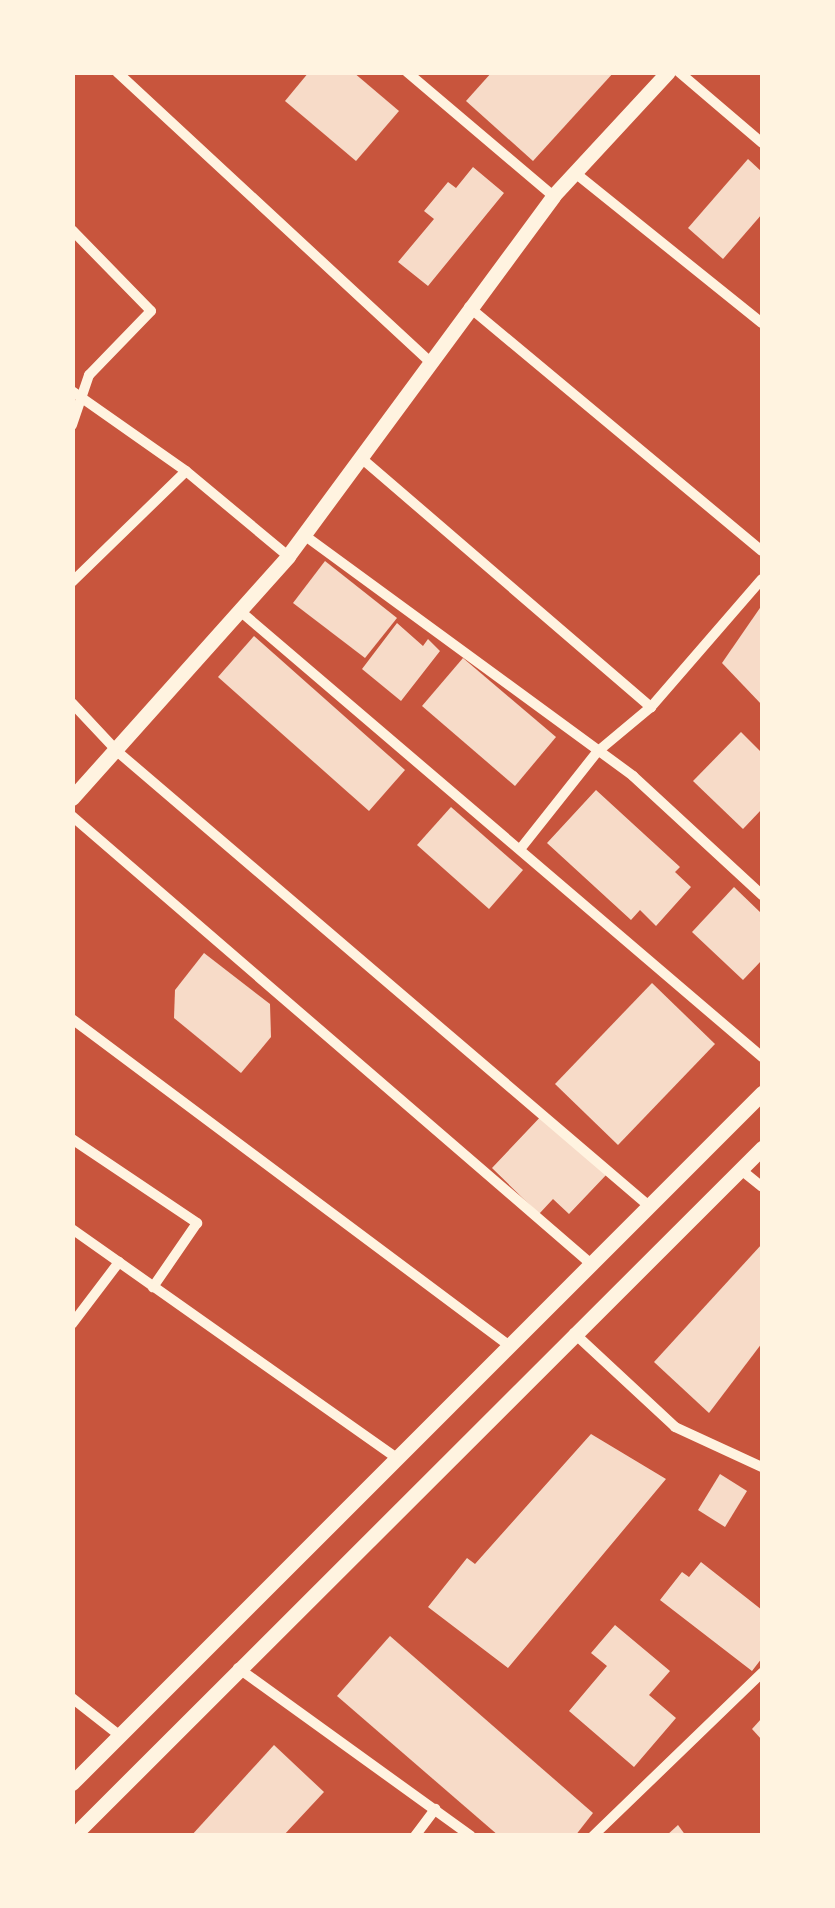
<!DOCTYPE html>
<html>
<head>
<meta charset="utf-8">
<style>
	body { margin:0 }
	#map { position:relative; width:835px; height:1908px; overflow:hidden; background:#c8553d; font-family:"Titillium Web",sans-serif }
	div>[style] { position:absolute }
	.building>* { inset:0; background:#f7dbc8 }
	.minor>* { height:10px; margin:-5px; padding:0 5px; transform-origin:5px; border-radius:5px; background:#fff3e0 }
	.secondary>* { height:15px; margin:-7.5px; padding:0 7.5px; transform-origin:7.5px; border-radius:7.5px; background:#fff3e0 }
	span { translate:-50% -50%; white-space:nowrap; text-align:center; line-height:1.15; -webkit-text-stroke:8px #fff3e0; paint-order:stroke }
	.frame { position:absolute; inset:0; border:75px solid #fff3e0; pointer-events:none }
</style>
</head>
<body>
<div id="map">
	<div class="building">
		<div style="clip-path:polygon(309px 72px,353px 72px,399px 111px,356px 161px,285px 101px)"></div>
		<div style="clip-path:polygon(492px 72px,614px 72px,533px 161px,466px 101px)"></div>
		<div style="clip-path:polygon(748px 159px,762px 172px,762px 214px,723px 259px,688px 228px)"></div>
		<div style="clip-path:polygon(473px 167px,504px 193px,428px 286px,398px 262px,434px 219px,424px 211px,448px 182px,456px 188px)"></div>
		<div style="clip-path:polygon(325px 561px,397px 618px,365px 658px,293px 603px)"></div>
		<div style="clip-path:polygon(762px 605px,762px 705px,722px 663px)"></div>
		<div style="clip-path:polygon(397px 623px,423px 646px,428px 639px,440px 651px,401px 701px,362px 669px)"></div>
		<div style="clip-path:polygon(254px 636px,405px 770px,369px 811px,218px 677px)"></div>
		<div style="clip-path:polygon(463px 658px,556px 737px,515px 786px,422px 706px)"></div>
		<div style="clip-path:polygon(741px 732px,762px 753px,762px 809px,743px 829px,693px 781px)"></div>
		<div style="clip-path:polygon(596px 790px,680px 867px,675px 872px,691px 887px,656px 926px,640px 910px,631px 920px,547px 843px)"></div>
		<div style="clip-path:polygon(451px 807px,523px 870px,489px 909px,417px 845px)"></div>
		<div style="clip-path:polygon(734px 887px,762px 914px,762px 960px,743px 980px,692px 932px)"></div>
		<div style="clip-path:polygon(204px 953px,270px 1004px,271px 1037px,241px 1073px,174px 1018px,175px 990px)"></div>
		<div style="clip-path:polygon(652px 983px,715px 1044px,618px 1145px,555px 1084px)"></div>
		<div style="clip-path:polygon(545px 1112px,608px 1173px,569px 1214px,553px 1199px,539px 1214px,492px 1168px)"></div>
		<div style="clip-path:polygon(762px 1244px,762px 1343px,709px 1413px,654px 1362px)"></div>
		<div style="clip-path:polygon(591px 1434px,666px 1479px,508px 1668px,428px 1607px,467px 1558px,475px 1564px)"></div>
		<div style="clip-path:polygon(720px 1474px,747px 1491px,725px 1527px,698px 1510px)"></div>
		<div style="clip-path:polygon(701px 1562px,762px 1610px,762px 1658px,752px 1671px,660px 1600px,682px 1572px,689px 1577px)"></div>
		<div style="clip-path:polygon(615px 1625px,670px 1671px,649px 1695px,676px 1718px,634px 1767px,569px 1711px,607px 1666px,591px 1653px)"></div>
		<div style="clip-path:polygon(390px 1636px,593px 1813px,575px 1836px,499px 1836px,337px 1696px)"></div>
		<div style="clip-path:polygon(762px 1718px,762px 1740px,752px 1729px)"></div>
		<div style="clip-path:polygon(274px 1745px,324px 1792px,283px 1836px,191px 1836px)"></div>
		<div style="clip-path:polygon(678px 1825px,686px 1836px,666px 1836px)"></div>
	</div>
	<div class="minor">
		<div style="left:117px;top:72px;width:425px;rotate:42.8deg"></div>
		<div style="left:407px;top:72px;width:192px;rotate:40.3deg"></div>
		<div style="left:679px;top:72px;width:109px;rotate:40.5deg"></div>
		<div style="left:574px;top:172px;width:241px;rotate:38.8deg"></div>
		<div style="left:72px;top:230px;width:113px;rotate:45.7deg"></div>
		<div style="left:151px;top:311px;width:89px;rotate:134.1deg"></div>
		<div style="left:89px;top:375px;width:53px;rotate:108.8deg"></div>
		<div style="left:469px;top:307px;width:381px;rotate:39.8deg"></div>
		<div style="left:72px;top:391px;width:139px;rotate:35.1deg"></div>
		<div style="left:186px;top:471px;width:133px;rotate:39.8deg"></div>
		<div style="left:360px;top:457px;width:384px;rotate:40.7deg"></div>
		<div style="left:304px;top:535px;width:408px;rotate:36.2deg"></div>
		<div style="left:633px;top:776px;width:176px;rotate:42.7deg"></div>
		<div style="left:72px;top:582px;width:159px;rotate:-44.2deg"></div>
		<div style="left:240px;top:611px;width:687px;rotate:40.51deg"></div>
		<div style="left:72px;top:703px;width:69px;rotate:46.8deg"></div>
		<div style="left:119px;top:753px;width:697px;rotate:40.52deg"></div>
		<div style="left:72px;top:816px;width:684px;rotate:40.79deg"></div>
		<div style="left:521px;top:848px;width:122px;rotate:-51.6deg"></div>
		<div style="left:597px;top:752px;width:70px;rotate:-39.8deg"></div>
		<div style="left:651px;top:707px;width:169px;rotate:-49.1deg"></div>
		<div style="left:72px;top:1019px;width:543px;rotate:36.76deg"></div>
		<div style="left:72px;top:1139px;width:151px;rotate:33.9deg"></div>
		<div style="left:197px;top:1223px;width:78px;rotate:124.5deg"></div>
		<div style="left:740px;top:1169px;width:28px;rotate:39deg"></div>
		<div style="left:72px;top:1229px;width:395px;rotate:35.2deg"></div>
		<div style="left:72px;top:1324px;width:78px;rotate:-52.8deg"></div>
		<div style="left:574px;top:1333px;width:138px;rotate:42.9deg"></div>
		<div style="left:675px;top:1427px;width:96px;rotate:24.7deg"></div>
		<div style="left:238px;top:1668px;width:287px;rotate:35.8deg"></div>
		<div style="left:72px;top:1698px;width:60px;rotate:38.2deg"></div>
		<div style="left:415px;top:1836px;width:34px;rotate:-53deg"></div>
		<div style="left:593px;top:1836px;width:235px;rotate:-44deg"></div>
	</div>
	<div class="secondary">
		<div style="left:72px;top:798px;width:324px;rotate:-48.2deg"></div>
		<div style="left:288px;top:556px;width:447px;rotate:-53.6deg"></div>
		<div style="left:553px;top:196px;width:169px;rotate:-47.2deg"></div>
		<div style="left:72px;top:1783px;width:976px;rotate:-45deg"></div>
		<div style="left:73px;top:1836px;width:974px;rotate:-44.96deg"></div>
	</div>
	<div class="frame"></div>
</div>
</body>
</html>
